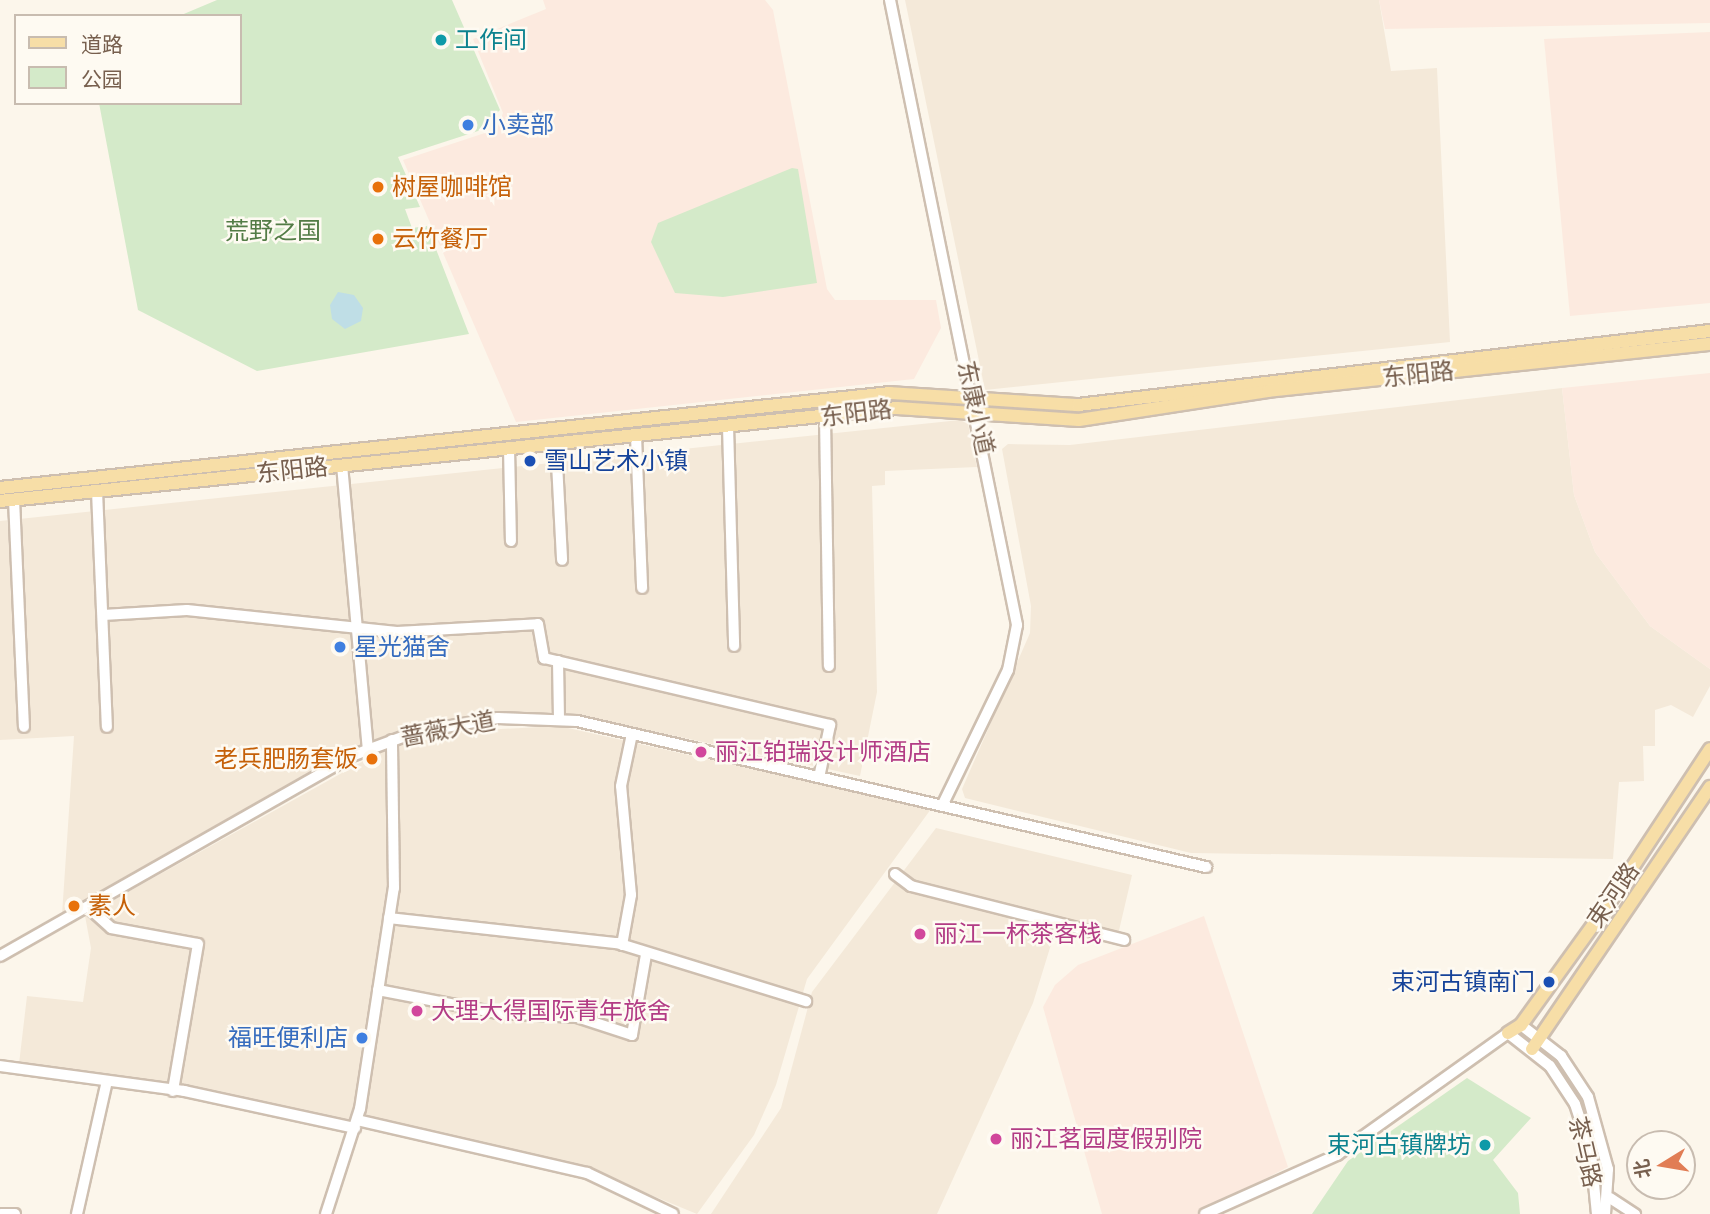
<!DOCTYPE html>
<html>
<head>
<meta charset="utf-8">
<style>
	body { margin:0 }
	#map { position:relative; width:1710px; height:1214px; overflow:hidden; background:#fcf6eb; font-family:Ubuntu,"Noto Sans SC",sans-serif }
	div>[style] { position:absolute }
	.residential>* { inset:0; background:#f4e9d9 }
	.commercial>* { inset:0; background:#fceadf }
	.green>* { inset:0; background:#d4eac9 }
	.water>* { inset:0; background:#bfdee6 }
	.roads { filter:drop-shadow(2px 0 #cebfb0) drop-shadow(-2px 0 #cebfb0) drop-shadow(0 2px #cebfb0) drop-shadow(0 -2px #cebfb0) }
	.minor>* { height:10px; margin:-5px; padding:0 5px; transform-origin:5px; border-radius:5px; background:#fff }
	.major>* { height:12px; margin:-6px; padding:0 6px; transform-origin:6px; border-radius:6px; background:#f7dea7 }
	.dots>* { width:19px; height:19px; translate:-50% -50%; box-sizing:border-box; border:4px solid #fefaf2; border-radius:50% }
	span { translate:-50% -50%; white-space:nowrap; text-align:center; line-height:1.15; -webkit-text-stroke:5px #fefaf2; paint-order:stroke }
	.culture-label { font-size:24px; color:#0d838f }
	.left { translate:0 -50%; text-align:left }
	.right { translate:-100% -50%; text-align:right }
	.shop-label { font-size:24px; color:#366cbe }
	.food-label { font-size:24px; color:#c56008 }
	.park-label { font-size:24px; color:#537c46 }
	.street-label { font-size:24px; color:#775f4e }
	.transit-label { font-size:24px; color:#164399 }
	.hotel-label { font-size:24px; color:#b23c85 }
	.legend { position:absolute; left:14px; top:14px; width:228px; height:91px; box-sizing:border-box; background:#fefaf2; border:2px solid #c8bcb0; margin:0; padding:9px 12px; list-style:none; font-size:21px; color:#775f4e }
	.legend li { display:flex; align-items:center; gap:14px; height:35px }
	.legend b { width:35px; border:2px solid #c8bcb0 }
	.north { position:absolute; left:1626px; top:1130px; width:70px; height:70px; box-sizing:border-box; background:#fefaf2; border:2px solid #c8bcb0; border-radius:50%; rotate:259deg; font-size:19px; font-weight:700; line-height:28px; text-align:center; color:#775f4e }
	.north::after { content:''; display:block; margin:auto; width:24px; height:32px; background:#e17d55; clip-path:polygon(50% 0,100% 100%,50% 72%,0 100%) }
</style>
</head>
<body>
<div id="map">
	<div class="residential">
		<div style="clip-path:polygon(905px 0,1379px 0,1391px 71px,1437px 68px,1450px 342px,985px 390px)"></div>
		<div style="clip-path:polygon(1562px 388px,1574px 495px,1595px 552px,1650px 626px,1710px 669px,1710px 686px,1693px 717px,1671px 705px,1655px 710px,1655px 746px,1643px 746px,1644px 781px,1619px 782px,1613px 859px,1191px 853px,965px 798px,962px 789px,1030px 633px,1031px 606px,1002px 449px,1008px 444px,1070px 445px)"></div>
		<div style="clip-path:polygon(960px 420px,968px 424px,977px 467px,885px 471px,885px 485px,872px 486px,877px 692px,860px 776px,578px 715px,494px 712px,399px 730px,364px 744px,62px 915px,74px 736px,0 740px,0 521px)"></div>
		<div style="clip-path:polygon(559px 726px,931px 809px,807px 979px,776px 1085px,754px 1135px,697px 1214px,588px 1169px,184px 1088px,19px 1064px,27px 996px,83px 1002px,91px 948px,85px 916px,385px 749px,465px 731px)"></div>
		<div style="clip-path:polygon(936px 828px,1132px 875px,1117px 939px,1057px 925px,1033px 1003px,937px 1214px,711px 1214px,781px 1108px,812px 992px)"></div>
	</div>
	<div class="commercial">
		<div style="clip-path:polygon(543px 0,765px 0,773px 10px,827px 289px,835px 300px,936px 300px,941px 328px,914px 379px,516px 422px,403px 160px,497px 129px,503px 113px,473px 39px,546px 9px)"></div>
		<div style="clip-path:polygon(1379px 0,1710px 0,1710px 23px,1385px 29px)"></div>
		<div style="clip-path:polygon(1710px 32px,1710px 303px,1570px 316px,1544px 39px)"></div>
		<div style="clip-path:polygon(1710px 373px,1710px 669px,1650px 626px,1595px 552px,1574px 495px,1562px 388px)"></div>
		<div style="clip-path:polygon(1204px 916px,1288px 1167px,1197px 1214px,1102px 1214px,1043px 1007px,1055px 985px,1078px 965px)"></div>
	</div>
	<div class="green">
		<div style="clip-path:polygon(217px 0,452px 0,500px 110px,478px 131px,398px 157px,420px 207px,405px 209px,412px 228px,427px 226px,469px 334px,257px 371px,138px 310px,99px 103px,240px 103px,240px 16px,179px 16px)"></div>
		<div style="clip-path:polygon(792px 168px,798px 169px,817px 283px,723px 297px,675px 293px,651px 242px,658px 223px)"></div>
		<div style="clip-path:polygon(1467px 1078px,1531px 1118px,1493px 1160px,1518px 1193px,1520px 1214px,1312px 1214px,1348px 1161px)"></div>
	</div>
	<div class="water">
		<div style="clip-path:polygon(338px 292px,354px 295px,363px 308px,361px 321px,345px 329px,332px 319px,330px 305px)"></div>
	</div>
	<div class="roads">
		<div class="minor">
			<div style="left:890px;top:0;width:638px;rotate:78.51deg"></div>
			<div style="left:1017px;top:625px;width:46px;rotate:101.3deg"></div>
			<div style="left:1008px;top:670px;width:151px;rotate:115.9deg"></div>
			<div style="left:825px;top:417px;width:249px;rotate:89.1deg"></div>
			<div style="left:728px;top:426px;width:220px;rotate:88.4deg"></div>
			<div style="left:636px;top:436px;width:152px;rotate:87.7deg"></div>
			<div style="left:556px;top:444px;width:116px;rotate:87deg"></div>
			<div style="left:509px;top:448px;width:93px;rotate:88.8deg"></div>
			<div style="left:342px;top:465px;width:285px;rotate:84.8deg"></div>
			<div style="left:97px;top:491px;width:236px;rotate:87.6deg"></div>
			<div style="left:14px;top:499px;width:228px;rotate:87.5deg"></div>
			<div style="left:103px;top:615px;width:84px;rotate:-3.4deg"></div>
			<div style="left:187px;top:610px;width:211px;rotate:6deg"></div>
			<div style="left:397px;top:632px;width:141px;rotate:-3.2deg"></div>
			<div style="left:538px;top:624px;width:35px;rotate:80deg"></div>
			<div style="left:544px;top:658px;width:294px;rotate:13.2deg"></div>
			<div style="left:830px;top:725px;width:49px;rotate:101.8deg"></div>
			<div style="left:558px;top:661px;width:57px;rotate:89deg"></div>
			<div style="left:895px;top:874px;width:20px;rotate:37deg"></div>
			<div style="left:911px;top:886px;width:220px;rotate:14.2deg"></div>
			<div style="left:88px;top:907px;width:31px;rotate:42deg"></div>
			<div style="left:111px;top:928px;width:88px;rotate:10.4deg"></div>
			<div style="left:198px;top:944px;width:149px;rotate:99.7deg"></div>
			<div style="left:389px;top:918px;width:229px;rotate:6.3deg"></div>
			<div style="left:617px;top:943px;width:198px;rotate:17.1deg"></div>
			<div style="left:622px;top:945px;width:51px;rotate:-79.8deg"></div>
			<div style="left:631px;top:895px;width:109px;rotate:-95.2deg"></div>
			<div style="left:621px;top:786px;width:53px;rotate:-78.1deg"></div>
			<div style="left:0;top:956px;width:407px;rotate:-29.6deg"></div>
			<div style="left:354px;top:755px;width:66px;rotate:-20.4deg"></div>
			<div style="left:416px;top:732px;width:83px;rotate:-9.7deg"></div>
			<div style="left:498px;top:718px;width:79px;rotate:2.2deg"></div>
			<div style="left:577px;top:721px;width:646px;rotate:13.07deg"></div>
			<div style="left:378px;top:990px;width:121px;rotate:10.9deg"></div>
			<div style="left:497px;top:1013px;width:80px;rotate:2.9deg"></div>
			<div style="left:577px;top:1017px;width:58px;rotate:18.1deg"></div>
			<div style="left:632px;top:1035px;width:81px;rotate:-80.1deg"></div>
			<div style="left:1521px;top:1025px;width:51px;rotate:37.8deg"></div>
			<div style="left:1561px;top:1056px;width:49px;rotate:56.6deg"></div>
			<div style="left:1588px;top:1097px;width:75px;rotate:74.5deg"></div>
			<div style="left:1608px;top:1169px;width:45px;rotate:93.8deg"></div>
			<div style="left:0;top:1066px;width:186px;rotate:7.7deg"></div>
			<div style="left:184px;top:1091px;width:175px;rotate:12.2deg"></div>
			<div style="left:357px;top:1120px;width:236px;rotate:13deg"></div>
			<div style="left:587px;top:1173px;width:95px;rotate:25.5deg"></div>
			<div style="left:1610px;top:1198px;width:30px;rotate:33deg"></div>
			<div style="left:1px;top:1214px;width:14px"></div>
			<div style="left:77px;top:1214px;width:136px;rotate:-77.3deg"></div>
			<div style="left:326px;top:1214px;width:110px;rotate:-72.1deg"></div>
			<div style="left:360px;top:1109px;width:224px;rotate:-81.3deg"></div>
			<div style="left:394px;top:888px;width:148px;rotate:-90.8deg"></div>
			<div style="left:1205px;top:1214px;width:145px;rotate:-24.1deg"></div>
			<div style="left:1337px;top:1155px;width:210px;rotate:-35.5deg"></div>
			<div style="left:1508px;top:1033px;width:53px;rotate:38.2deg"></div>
			<div style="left:1550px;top:1066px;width:45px;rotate:56.7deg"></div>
			<div style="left:1575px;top:1104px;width:52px;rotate:71.9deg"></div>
			<div style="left:1591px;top:1153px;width:61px;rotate:84.4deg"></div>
		</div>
		<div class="major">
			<div style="left:0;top:488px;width:895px;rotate:-6.09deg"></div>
			<div style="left:890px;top:393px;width:188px;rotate:3.7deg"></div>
			<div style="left:1078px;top:405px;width:636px;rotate:-6.68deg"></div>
			<div style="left:0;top:501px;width:902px;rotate:-5.92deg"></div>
			<div style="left:897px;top:408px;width:182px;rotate:3.8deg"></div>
			<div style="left:1079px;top:420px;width:191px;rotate:-8.7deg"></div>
			<div style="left:1268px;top:391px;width:444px;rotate:-6.1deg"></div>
			<div style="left:1508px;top:1033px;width:15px;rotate:-32deg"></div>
			<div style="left:1521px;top:1025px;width:150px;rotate:-54.2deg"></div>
			<div style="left:1609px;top:903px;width:184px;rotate:-56.7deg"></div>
			<div style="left:1532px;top:1049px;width:317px;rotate:-55.8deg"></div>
		</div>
	</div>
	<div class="dots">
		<div style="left:441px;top:40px;background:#0f9aa8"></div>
		<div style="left:468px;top:125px;background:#3f7fe0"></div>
		<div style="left:378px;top:187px;background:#e8710a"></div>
		<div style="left:378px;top:239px;background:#e8710a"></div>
		<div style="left:530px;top:461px;background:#1a4fb4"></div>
		<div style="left:340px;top:647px;background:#3f7fe0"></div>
		<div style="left:701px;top:752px;background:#d1479c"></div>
		<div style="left:372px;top:759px;background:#e8710a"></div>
		<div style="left:74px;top:906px;background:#e8710a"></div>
		<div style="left:920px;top:934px;background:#d1479c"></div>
		<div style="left:1549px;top:982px;background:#1a4fb4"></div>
		<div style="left:417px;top:1011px;background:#d1479c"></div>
		<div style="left:362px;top:1038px;background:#3f7fe0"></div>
		<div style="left:996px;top:1139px;background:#d1479c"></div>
		<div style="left:1485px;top:1145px;background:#0f9aa8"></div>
	</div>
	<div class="culture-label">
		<span class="left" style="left:455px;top:40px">工作间</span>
		<span class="right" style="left:1471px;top:1145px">束河古镇牌坊</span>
	</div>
	<div class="shop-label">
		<span class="left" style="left:482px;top:125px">小卖部</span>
		<span class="left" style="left:354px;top:647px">星光猫舍</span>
		<span class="right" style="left:348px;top:1038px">福旺便利店</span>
	</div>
	<div class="food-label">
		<span class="left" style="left:392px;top:187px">树屋咖啡馆</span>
		<span class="left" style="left:392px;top:239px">云竹餐厅</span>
		<span class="right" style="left:358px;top:759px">老兵肥肠套饭</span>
		<span class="left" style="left:88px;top:906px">素人</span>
	</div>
	<div class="park-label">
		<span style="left:273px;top:231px">荒野之国</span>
	</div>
	<div class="street-label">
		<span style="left:1418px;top:374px;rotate:-6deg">东阳路</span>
		<span style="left:976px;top:408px;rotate:78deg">东康小道</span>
		<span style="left:856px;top:413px;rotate:-7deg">东阳路</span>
		<span style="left:292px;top:470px;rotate:-6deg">东阳路</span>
		<span style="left:448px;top:729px;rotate:-11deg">蔷薇大道</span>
		<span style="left:1613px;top:895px;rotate:-56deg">束河路</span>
		<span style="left:1585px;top:1152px;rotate:77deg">茶马路</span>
	</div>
	<div class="transit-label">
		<span class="left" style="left:544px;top:461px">雪山艺术小镇</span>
		<span class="right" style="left:1535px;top:982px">束河古镇南门</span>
	</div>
	<div class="hotel-label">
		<span class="left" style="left:715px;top:752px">丽江铂瑞设计师酒店</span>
		<span class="left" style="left:934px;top:934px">丽江一杯茶客栈</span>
		<span class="left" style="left:431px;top:1011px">大理大得国际青年旅舍</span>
		<span class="left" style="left:1010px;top:1139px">丽江茗园度假别院</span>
	</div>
	<ul class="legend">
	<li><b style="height:9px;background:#f7dea7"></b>道路</li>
	<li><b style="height:19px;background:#d4eac9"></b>公园</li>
	</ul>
	<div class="north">北</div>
</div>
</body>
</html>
